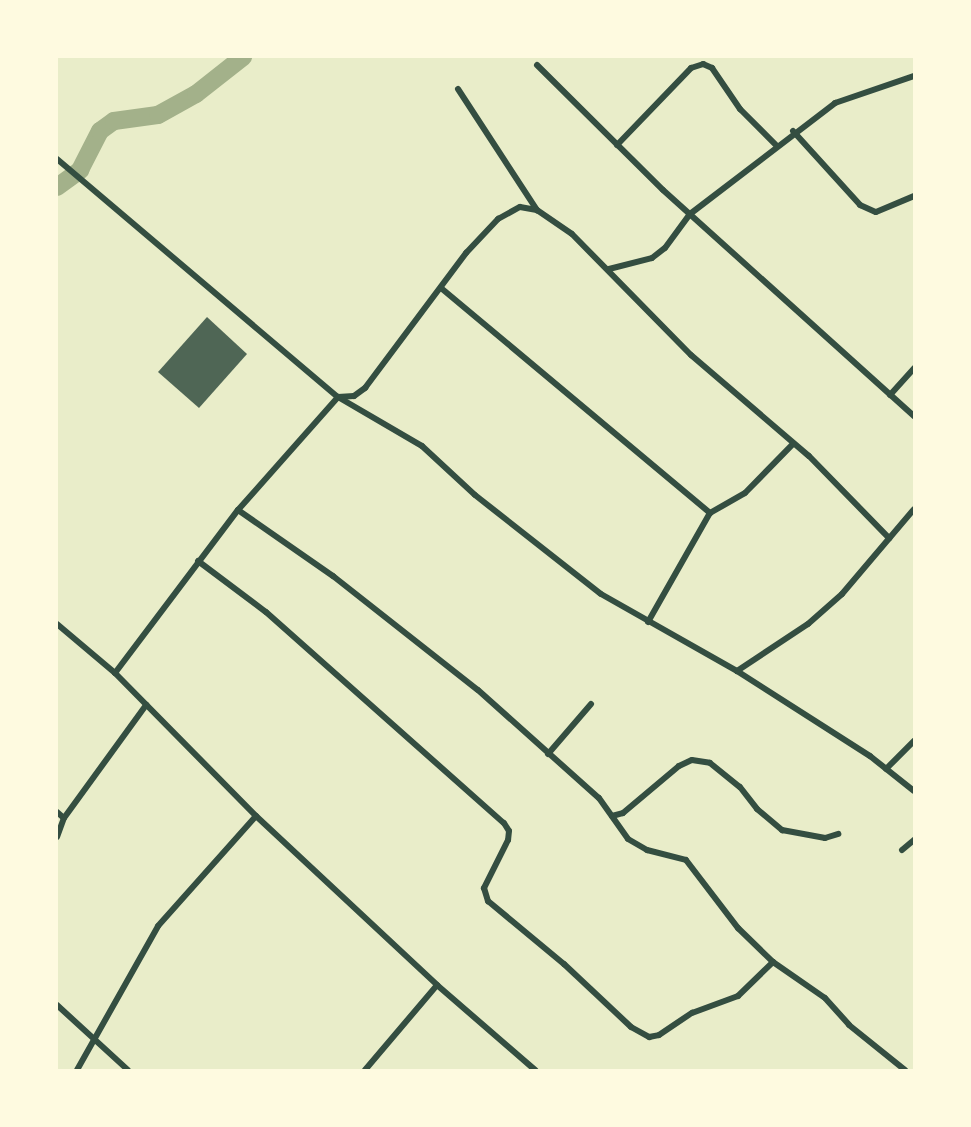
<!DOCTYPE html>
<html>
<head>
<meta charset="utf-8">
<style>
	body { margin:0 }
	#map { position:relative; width:971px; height:1127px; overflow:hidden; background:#e9edc9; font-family:"IBM Plex Sans",sans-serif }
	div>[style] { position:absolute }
	.river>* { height:18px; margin:-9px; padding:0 9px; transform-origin:9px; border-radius:9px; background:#a3b18a }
	.building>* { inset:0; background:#4f6655 }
	.minor>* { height:6px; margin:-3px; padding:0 3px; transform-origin:3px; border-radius:3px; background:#344e41 }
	span { translate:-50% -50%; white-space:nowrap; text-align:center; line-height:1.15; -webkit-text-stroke:6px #fefae0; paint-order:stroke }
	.frame { position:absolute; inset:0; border:58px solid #fefae0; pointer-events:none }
</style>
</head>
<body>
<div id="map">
	<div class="river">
		<div style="left:57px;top:187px;width:29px;rotate:-36deg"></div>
		<div style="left:80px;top:170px;width:44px;rotate:-62.9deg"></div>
		<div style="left:100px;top:131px;width:17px;rotate:-36deg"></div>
		<div style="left:114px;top:121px;width:44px;rotate:-7.8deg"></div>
		<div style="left:158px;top:115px;width:43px;rotate:-28.9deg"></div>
		<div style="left:196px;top:94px;width:60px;rotate:-38.2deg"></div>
	</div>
	<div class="building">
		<div style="clip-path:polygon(207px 317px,247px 354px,199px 408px,158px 372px)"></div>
	</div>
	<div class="minor">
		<div style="left:537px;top:65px;width:177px;rotate:44.8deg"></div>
		<div style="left:663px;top:190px;width:338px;rotate:42deg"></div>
		<div style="left:458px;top:89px;width:145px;rotate:56.9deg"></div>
		<div style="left:793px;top:131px;width:100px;rotate:47.8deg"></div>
		<div style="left:860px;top:205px;width:17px;rotate:24deg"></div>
		<div style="left:876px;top:212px;width:41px;rotate:-22.8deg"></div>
		<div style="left:617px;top:145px;width:107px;rotate:-46.1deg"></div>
		<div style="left:691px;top:68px;width:13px;rotate:-18deg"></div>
		<div style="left:703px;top:64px;width:10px;rotate:24deg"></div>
		<div style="left:712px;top:68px;width:50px;rotate:55.7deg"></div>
		<div style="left:740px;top:109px;width:52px;rotate:45deg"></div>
		<div style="left:57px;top:159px;width:368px;rotate:40.3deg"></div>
		<div style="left:338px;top:397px;width:97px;rotate:30.3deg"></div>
		<div style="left:422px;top:446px;width:72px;rotate:42.8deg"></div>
		<div style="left:475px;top:495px;width:160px;rotate:38.2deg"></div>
		<div style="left:601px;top:594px;width:156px;rotate:29.5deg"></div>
		<div style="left:737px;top:671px;width:158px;rotate:32.6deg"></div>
		<div style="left:870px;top:756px;width:56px;rotate:38.5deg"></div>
		<div style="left:609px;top:269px;width:44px;rotate:-14.3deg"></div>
		<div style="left:652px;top:258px;width:16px;rotate:-38deg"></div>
		<div style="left:665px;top:248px;width:42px;rotate:-53.7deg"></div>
		<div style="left:690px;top:214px;width:183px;rotate:-37.4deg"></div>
		<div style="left:835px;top:103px;width:83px;rotate:-18.9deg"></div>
		<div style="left:441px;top:288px;width:351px;rotate:39.9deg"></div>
		<div style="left:890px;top:395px;width:36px;rotate:-48deg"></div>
		<div style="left:238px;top:510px;width:116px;rotate:34.8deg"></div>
		<div style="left:333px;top:576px;width:184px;rotate:38.2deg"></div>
		<div style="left:478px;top:690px;width:162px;rotate:41.8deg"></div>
		<div style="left:599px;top:798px;width:50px;rotate:54.7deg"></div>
		<div style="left:628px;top:839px;width:22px;rotate:30deg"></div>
		<div style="left:647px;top:850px;width:40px;rotate:14.4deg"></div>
		<div style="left:686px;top:860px;width:86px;rotate:52.6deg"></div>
		<div style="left:738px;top:928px;width:49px;rotate:44.2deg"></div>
		<div style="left:773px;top:962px;width:63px;rotate:34.7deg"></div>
		<div style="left:825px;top:998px;width:36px;rotate:48deg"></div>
		<div style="left:849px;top:1025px;width:72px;rotate:38.8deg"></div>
		<div style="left:198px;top:561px;width:85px;rotate:36.9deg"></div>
		<div style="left:266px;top:612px;width:318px;rotate:41.6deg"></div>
		<div style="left:504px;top:823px;width:9px;rotate:58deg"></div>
		<div style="left:509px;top:831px;width:9px;rotate:96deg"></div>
		<div style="left:508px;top:840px;width:54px;rotate:116.6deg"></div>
		<div style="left:484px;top:888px;width:14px;rotate:73deg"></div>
		<div style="left:488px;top:901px;width:99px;rotate:39.7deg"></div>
		<div style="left:564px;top:964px;width:92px;rotate:43.2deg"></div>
		<div style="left:631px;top:1027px;width:21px;rotate:29deg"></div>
		<div style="left:649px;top:1037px;width:10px;rotate:-11deg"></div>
		<div style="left:659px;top:1035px;width:40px;rotate:-34deg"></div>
		<div style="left:692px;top:1013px;width:49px;rotate:-20.3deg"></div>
		<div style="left:738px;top:996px;width:49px;rotate:-44.2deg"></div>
		<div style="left:648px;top:622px;width:125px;rotate:-60.4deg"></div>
		<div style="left:710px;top:513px;width:40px;rotate:-29.7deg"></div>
		<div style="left:745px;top:493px;width:69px;rotate:-45.6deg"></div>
		<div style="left:57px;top:624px;width:76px;rotate:40.2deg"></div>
		<div style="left:115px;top:673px;width:204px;rotate:-53deg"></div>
		<div style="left:238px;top:510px;width:151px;rotate:-48.5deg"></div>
		<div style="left:338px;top:397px;width:16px;rotate:-4deg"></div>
		<div style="left:354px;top:396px;width:14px;rotate:-36deg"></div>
		<div style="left:365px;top:388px;width:169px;rotate:-53.2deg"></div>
		<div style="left:466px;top:253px;width:47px;rotate:-46.7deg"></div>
		<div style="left:498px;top:219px;width:25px;rotate:-29deg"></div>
		<div style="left:520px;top:207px;width:17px;rotate:10deg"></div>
		<div style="left:537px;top:210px;width:42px;rotate:34.4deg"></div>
		<div style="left:572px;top:234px;width:170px;rotate:45.5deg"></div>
		<div style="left:691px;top:355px;width:155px;rotate:40.6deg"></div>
		<div style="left:809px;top:456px;width:115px;rotate:45.7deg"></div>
		<div style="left:737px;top:671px;width:85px;rotate:-33.5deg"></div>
		<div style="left:808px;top:624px;width:45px;rotate:-41.4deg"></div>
		<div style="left:842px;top:594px;width:111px;rotate:-49.7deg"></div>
		<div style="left:115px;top:673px;width:201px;rotate:45.4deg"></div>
		<div style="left:256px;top:816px;width:248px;rotate:43deg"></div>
		<div style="left:437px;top:985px;width:130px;rotate:40.9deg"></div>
		<div style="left:548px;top:754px;width:66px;rotate:-49.3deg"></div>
		<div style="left:886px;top:769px;width:40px;rotate:-45deg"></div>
		<div style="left:57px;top:812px;width:9px;rotate:41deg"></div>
		<div style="left:612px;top:816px;width:11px;rotate:-15deg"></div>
		<div style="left:623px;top:813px;width:73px;rotate:-40deg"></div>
		<div style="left:679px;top:766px;width:14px;rotate:-25deg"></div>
		<div style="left:692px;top:760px;width:18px;rotate:9deg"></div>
		<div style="left:710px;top:763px;width:38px;rotate:39deg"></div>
		<div style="left:740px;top:787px;width:28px;rotate:52deg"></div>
		<div style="left:757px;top:809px;width:33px;rotate:40deg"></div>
		<div style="left:782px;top:830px;width:44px;rotate:10.5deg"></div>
		<div style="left:825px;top:838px;width:14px;rotate:-17deg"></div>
		<div style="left:57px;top:837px;width:20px;rotate:-70deg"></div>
		<div style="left:64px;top:818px;width:140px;rotate:-54deg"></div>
		<div style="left:902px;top:850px;width:16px;rotate:-40deg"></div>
		<div style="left:57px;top:1005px;width:96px;rotate:42.5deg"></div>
		<div style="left:77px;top:1070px;width:165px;rotate:-60.6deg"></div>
		<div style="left:158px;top:926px;width:147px;rotate:-48.3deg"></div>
		<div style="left:365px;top:1070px;width:111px;rotate:-49.7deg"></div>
	</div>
	<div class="frame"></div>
</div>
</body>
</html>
